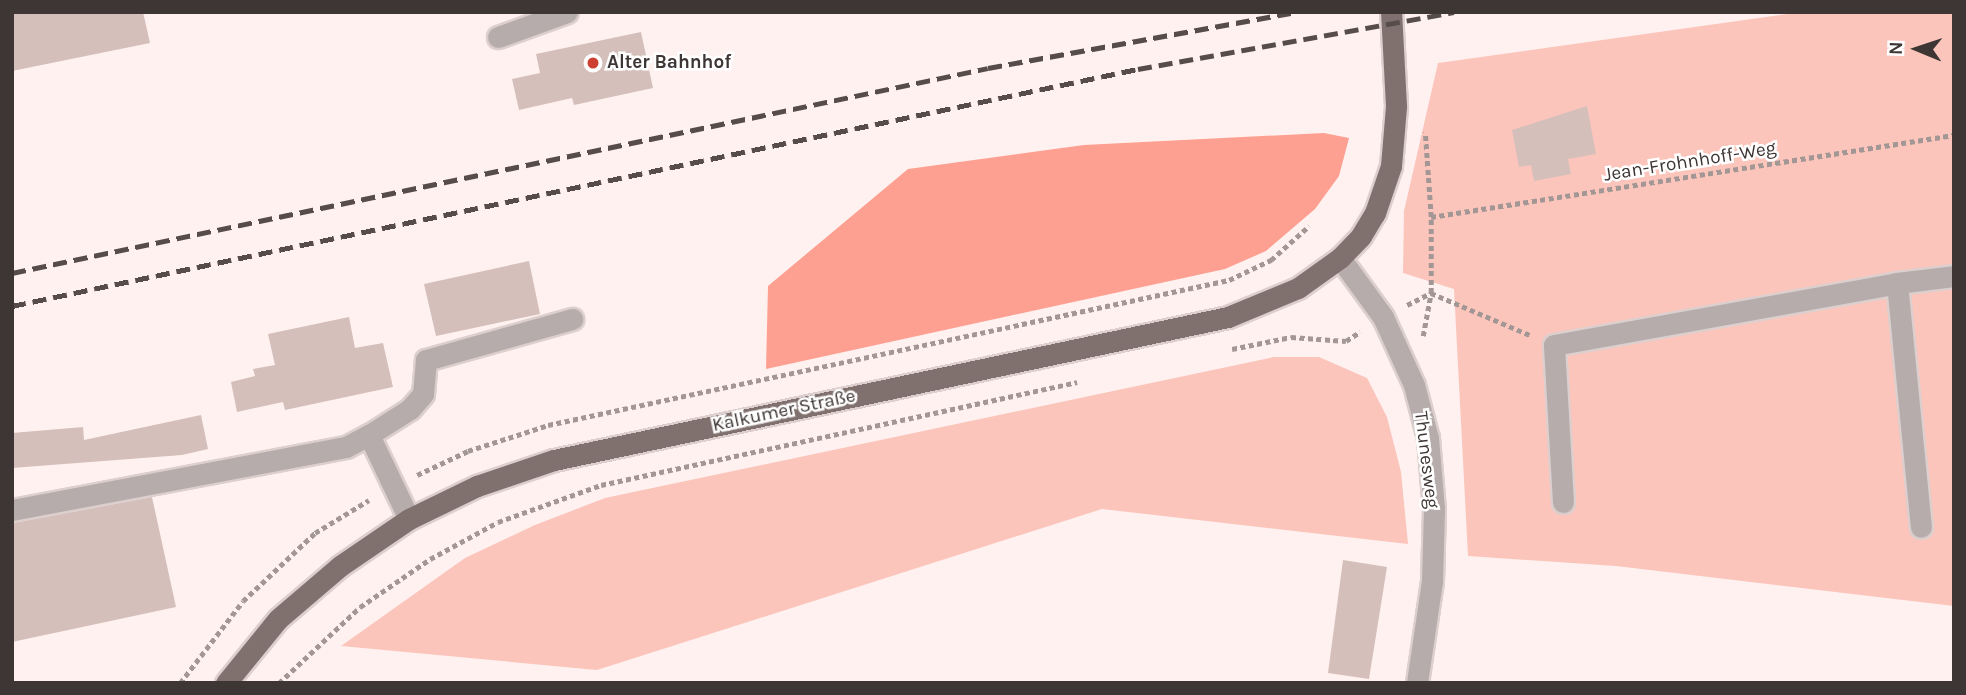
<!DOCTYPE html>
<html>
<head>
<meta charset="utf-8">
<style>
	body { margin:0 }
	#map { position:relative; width:1966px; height:695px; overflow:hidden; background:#fff1ef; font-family:Karla,sans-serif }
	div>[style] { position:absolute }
	.green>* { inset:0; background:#fcc5bc }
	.forest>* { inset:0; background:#fea091 }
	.building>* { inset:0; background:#d4bfbb }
	.path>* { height:4.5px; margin-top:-2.25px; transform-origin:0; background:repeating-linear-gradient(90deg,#a39795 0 5px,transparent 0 8.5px) }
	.roads { filter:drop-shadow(2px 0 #dccfcd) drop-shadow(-2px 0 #dccfcd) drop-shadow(0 2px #dccfcd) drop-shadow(0 -2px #dccfcd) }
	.minor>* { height:21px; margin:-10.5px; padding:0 10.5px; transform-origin:10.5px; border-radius:10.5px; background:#b6acab }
	.major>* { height:21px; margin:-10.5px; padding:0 10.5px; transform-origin:10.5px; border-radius:10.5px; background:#80706e }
	.rail>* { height:5px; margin-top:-2.5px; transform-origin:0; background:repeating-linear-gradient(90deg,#564d4b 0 14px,transparent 0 21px) }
	.dots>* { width:19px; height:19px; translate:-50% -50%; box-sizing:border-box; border:4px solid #fff; border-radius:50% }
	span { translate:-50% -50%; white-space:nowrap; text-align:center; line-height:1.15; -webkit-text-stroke:5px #fff; paint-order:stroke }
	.poi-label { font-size:19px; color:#3e3634; font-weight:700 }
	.left { translate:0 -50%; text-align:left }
	.street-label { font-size:19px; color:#3e3634 }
	.frame { position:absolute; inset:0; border:14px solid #3e3634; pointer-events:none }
	.north { position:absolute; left:1882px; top:14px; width:70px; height:70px; -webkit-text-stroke:5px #fff; paint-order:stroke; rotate:272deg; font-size:19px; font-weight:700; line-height:28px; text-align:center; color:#3e3634 }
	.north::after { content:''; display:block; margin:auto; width:24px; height:32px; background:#3e3634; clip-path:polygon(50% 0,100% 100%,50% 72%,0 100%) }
</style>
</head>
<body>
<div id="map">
	<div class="green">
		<div style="clip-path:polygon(1801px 12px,1954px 12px,1954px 606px,1616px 566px,1468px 556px,1454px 289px,1403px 273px,1404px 211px,1438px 63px)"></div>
		<div style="clip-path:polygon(1274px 357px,1319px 357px,1367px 378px,1387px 417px,1401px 472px,1408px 544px,1102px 509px,597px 670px,341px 646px,465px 558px,535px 525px,605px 498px)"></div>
	</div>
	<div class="forest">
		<div style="clip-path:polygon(1324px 133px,1349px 138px,1339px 176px,1315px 209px,1266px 251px,1225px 269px,766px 369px,768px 286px,908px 169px,1084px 145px)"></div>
	</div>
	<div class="building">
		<div style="clip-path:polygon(12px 12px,143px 12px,150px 43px,12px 71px)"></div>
		<div style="clip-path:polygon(641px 32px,653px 88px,574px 105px,572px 98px,519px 110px,512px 79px,540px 73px,536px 54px)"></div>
		<div style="clip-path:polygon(1587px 106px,1596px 154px,1568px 159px,1571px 174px,1534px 181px,1531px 165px,1519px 167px,1512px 130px)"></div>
		<div style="clip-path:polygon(529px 261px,540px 314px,436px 336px,424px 284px)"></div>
		<div style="clip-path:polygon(349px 317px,355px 348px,383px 343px,393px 387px,285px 410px,283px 402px,237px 412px,231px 382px,255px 376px,253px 369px,275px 365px,268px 334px)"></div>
		<div style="clip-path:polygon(201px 415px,208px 449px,182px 455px,12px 468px,12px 433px,83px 427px,84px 440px)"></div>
		<div style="clip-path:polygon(152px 497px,176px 607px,12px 642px,12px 523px)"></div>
		<div style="clip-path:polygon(1343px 560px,1387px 567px,1369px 679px,1328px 673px)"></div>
	</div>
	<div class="path">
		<div style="left:1431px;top:217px;width:529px;rotate:-8.91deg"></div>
		<div style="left:1431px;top:293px;width:108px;rotate:23deg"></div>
		<div style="left:1407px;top:305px;width:27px;rotate:-27deg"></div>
		<div style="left:1423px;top:336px;width:44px;rotate:-79.5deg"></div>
		<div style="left:1431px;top:293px;width:76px;rotate:-90deg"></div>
		<div style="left:1431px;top:217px;width:85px;rotate:-94deg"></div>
		<div style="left:1232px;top:349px;width:60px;rotate:-11.5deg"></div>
		<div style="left:1291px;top:337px;width:55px;rotate:4.2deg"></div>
		<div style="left:1346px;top:341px;width:17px;rotate:-33deg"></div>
		<div style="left:417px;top:475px;width:56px;rotate:-25.2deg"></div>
		<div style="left:468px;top:451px;width:84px;rotate:-18deg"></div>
		<div style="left:548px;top:425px;width:696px;rotate:-12.02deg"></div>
		<div style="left:1229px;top:280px;width:47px;rotate:-25.5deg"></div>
		<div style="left:1271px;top:260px;width:51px;rotate:-41.8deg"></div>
		<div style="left:180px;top:683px;width:103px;rotate:-52.5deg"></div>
		<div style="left:243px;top:601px;width:99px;rotate:-43.4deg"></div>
		<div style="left:315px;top:533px;width:63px;rotate:-31.4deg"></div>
		<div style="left:279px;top:683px;width:111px;rotate:-43.2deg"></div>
		<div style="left:360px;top:607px;width:85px;rotate:-34.4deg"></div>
		<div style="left:430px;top:559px;width:77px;rotate:-28.6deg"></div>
		<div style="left:498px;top:522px;width:109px;rotate:-19.8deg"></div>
		<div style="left:601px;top:485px;width:487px;rotate:-12.2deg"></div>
	</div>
	<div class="roads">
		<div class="minor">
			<div style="left:498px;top:37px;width:73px;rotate:-19.9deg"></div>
			<div style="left:1340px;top:258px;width:73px;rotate:53.9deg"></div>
			<div style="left:1383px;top:317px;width:75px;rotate:65.5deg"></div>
			<div style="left:1414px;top:385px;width:55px;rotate:75.2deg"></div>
			<div style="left:1428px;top:438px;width:71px;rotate:85.2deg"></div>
			<div style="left:1434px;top:509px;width:72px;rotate:91.6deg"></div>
			<div style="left:1432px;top:581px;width:103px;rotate:98.4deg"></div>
			<div style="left:1897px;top:283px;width:245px;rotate:84.4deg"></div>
			<div style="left:369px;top:435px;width:49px;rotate:-32.4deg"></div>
			<div style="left:410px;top:409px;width:20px;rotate:-49deg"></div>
			<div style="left:423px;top:394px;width:34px;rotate:-85deg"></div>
			<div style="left:426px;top:360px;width:152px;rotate:-15.7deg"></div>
			<div style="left:1563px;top:502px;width:157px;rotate:-93.3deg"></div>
			<div style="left:1554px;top:345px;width:349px;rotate:-10.2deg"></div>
			<div style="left:1897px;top:283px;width:57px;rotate:-7deg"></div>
			<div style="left:12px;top:510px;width:340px;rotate:-10.7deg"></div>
			<div style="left:346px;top:447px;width:26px;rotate:-28deg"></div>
			<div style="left:369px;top:435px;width:93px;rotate:64.5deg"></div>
		</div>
		<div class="major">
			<div style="left:226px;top:683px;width:82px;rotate:-50.9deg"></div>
			<div style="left:278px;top:619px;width:82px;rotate:-40.5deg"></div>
			<div style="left:340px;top:566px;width:83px;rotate:-34.3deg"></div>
			<div style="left:409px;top:519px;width:76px;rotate:-25.9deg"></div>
			<div style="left:477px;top:486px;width:81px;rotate:-18.7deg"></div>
			<div style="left:554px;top:460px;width:689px;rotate:-11.98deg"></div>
			<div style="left:1228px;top:317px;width:76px;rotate:-22.5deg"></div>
			<div style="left:1298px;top:288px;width:52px;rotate:-35.5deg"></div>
			<div style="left:1340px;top:258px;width:30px;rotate:-46deg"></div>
			<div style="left:1361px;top:236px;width:27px;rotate:-59deg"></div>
			<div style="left:1375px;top:213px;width:50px;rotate:-71.2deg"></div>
			<div style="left:1391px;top:166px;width:60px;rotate:-85.2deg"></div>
			<div style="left:1396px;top:106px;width:94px;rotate:-93deg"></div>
		</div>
	</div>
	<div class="rail">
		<div style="left:12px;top:273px;width:997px;rotate:-11.86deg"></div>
		<div style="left:988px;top:68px;width:312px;rotate:-10.3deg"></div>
		<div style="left:12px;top:306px;width:1151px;rotate:-11.89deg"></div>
		<div style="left:1138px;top:69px;width:321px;rotate:-10.2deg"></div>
	</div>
	<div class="dots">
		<div style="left:593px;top:63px;background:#cd4031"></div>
	</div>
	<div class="poi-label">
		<span class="left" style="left:607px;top:63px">Alter Bahnhof</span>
	</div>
	<div class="street-label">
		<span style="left:1690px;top:162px;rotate:-9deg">Jean-Frohnhoff-Weg</span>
		<span style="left:784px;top:411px;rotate:-12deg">Kalkumer Straße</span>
		<span style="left:1426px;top:460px;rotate:83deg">Thunesweg</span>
	</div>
	<div class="frame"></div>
	<div class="north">N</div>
</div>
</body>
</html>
